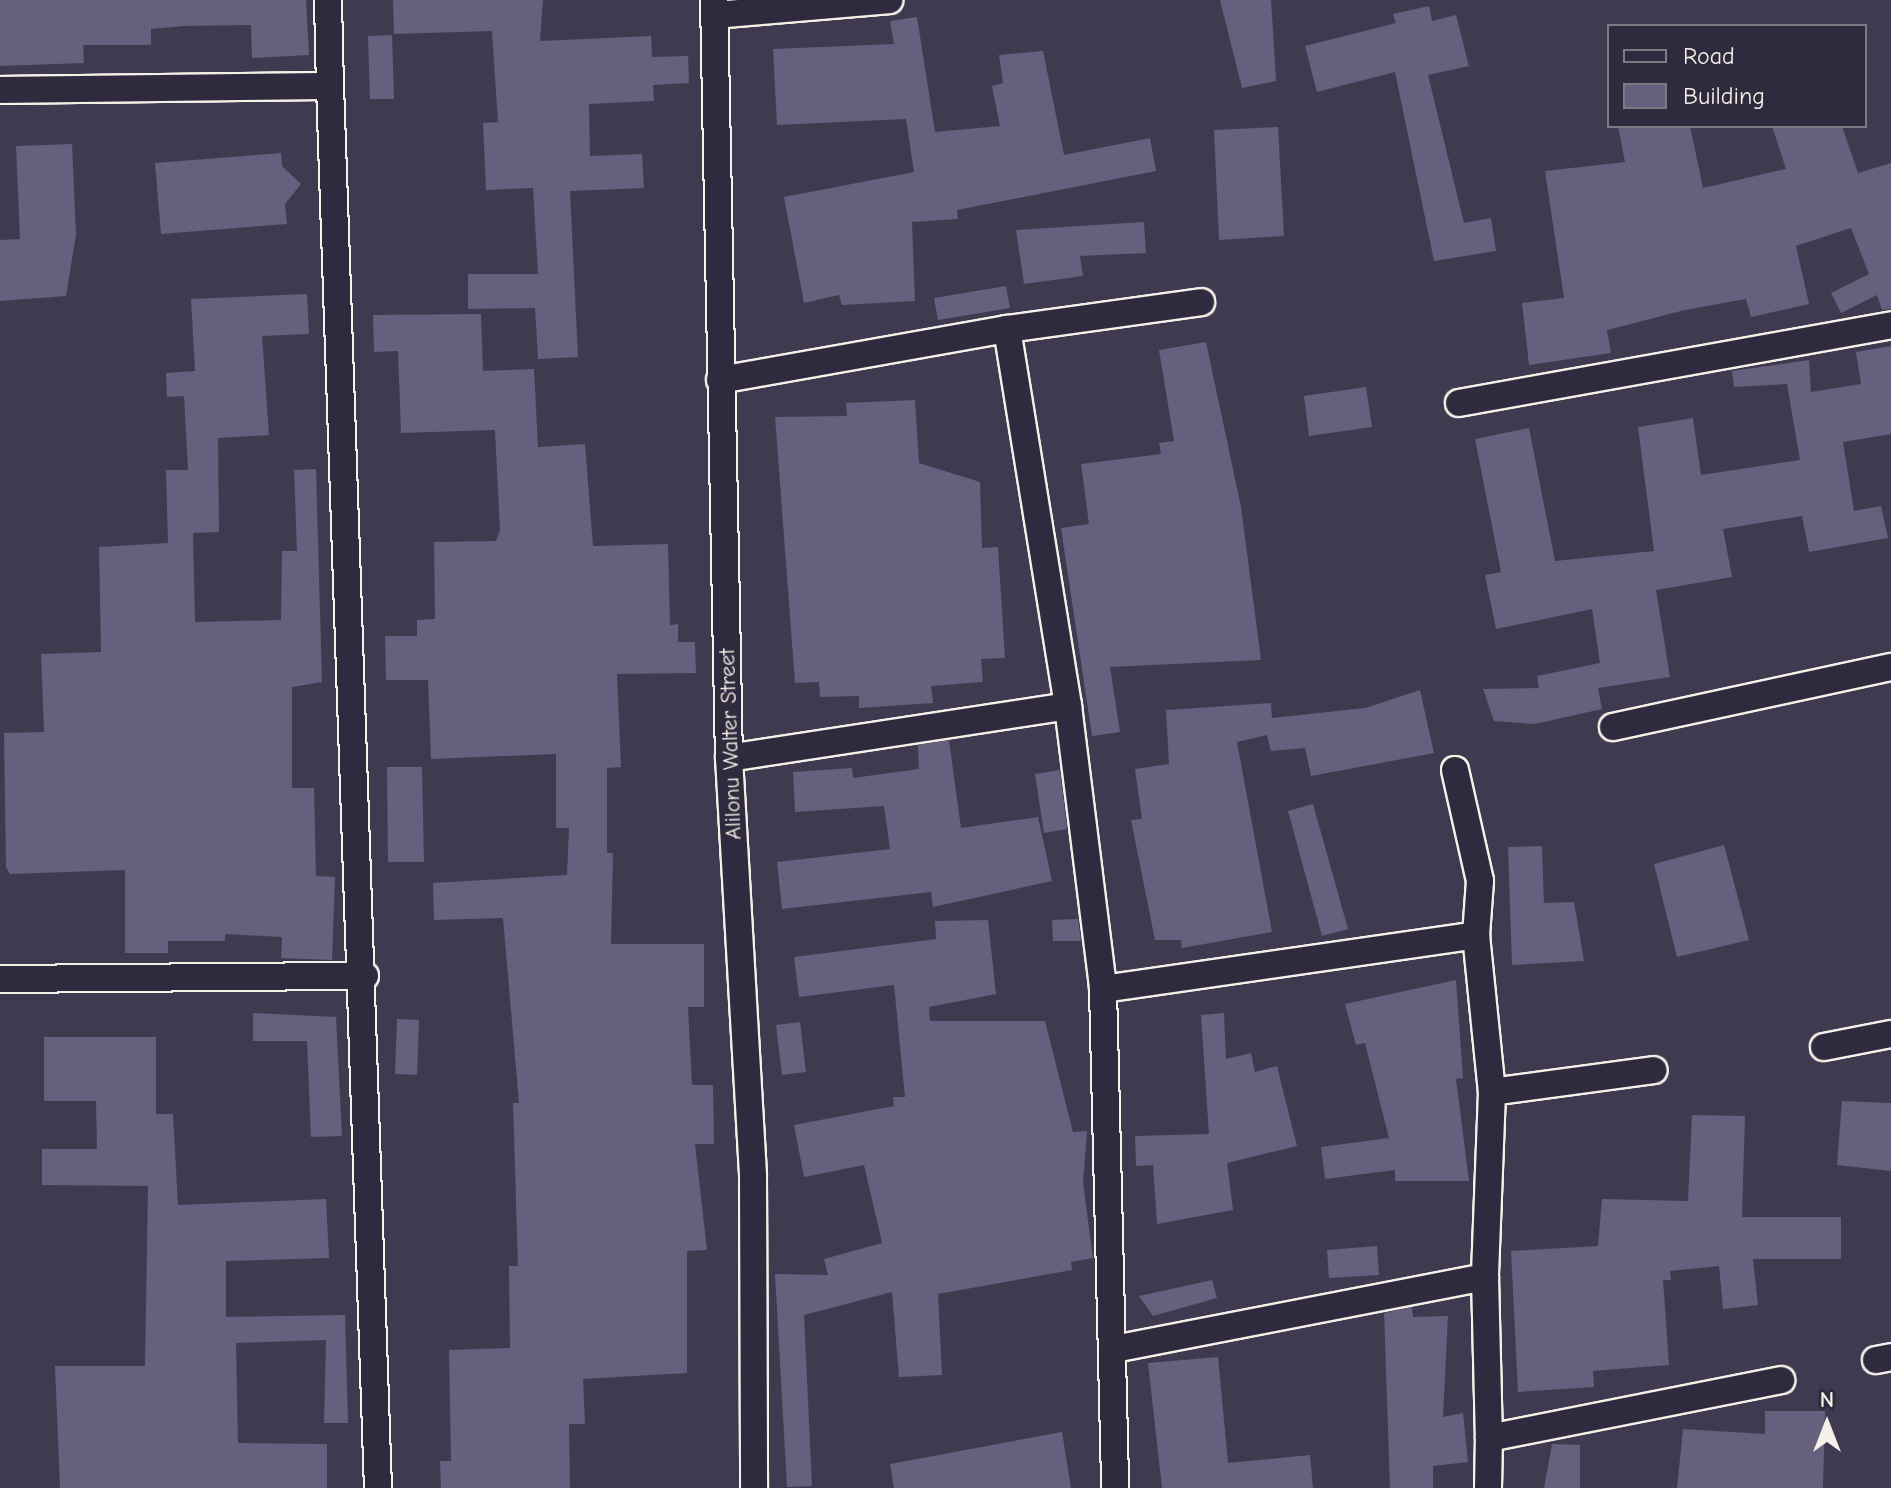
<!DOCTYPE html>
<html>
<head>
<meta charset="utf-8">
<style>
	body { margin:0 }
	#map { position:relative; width:1891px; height:1488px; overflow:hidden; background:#403a50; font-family:"Comic Neue",sans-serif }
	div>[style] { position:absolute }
	.building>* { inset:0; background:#665f7d }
	.roads { filter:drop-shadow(2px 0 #f4f1e8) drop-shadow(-2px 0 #f4f1e8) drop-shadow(0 2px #f4f1e8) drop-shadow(0 -2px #f4f1e8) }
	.minor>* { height:26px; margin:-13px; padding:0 13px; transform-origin:13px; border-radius:13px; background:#2f2a3d }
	span { translate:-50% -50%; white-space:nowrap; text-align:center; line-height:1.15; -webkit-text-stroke:6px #2f2a3d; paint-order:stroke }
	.street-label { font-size:22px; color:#f4f1e8 }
	.legend { position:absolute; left:1607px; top:24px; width:260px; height:104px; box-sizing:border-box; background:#2f2a3d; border:2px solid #7e7a81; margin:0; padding:10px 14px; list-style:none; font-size:24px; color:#f4f1e8 }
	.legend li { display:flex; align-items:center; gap:16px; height:40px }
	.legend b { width:40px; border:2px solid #7e7a81 }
	.north { position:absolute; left:1787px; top:1384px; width:80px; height:80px; -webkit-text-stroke:6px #2f2a3d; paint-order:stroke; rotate:0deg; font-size:22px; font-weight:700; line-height:32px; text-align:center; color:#f4f1e8 }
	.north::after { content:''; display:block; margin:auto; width:28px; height:36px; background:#f4f1e8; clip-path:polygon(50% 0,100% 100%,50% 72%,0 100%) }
</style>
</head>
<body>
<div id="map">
	<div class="building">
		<div style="clip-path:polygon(0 0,306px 0,309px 55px,252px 58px,251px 25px,184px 26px,151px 29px,151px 45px,83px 45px,84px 63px,0 66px)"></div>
		<div style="clip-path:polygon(393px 0,543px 0,540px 41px,651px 36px,652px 57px,688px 56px,689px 83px,653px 85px,654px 101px,589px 104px,590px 156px,642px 154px,644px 188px,570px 191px,578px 357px,538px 359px,535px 308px,468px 309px,468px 274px,538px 274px,533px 188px,486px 190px,483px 123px,498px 122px,492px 31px,394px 34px)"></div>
		<div style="clip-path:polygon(1220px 0,1271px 0,1276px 81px,1242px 88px)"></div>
		<div style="clip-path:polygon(1429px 6px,1432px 21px,1456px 15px,1469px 66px,1428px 75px,1464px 223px,1491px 218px,1496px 251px,1434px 261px,1395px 72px,1317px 92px,1305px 46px,1396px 23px,1393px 14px)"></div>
		<div style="clip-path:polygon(917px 17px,935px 132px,1000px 126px,992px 86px,1003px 83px,999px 55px,1043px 51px,1064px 155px,1150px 138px,1156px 171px,957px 210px,958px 219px,912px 222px,915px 301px,842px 305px,839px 295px,804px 303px,784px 197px,914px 172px,906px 119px,777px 125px,773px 49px,894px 44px,890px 21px)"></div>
		<div style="clip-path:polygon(392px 35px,394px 99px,370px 99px,368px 36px)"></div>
		<div style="clip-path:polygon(1618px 126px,1690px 126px,1703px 188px,1786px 169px,1772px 126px,1842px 126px,1858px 173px,1891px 163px,1891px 309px,1882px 310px,1877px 295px,1841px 313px,1831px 293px,1869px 274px,1851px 228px,1796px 246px,1809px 304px,1751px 317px,1746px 299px,1685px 310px,1607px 330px,1611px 353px,1529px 365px,1522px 303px,1564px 298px,1545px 171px,1625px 162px)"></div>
		<div style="clip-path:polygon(1278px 127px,1284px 236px,1219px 240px,1214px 130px)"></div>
		<div style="clip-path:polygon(72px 144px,76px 235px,66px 296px,0 301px,0 240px,20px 239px,16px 146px)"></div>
		<div style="clip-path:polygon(281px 153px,282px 166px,301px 184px,285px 204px,287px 224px,161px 234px,155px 163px)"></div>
		<div style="clip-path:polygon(1144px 222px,1146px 253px,1080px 256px,1083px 276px,1024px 284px,1016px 230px)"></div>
		<div style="clip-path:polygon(1006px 286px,1010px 308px,938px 320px,934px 298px)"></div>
		<div style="clip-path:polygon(307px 294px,309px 334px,262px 336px,269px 435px,218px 438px,219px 532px,193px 533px,195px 622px,281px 620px,282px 551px,297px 551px,294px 470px,316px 469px,322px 682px,292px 687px,292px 788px,314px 788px,316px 876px,335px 877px,332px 960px,281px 958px,282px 937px,225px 934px,225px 941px,168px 941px,168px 953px,125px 953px,125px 870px,10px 874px,6px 867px,4px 733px,44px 732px,41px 654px,101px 652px,99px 547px,168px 543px,166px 470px,188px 470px,184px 396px,167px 397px,166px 373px,195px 371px,191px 299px)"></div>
		<div style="clip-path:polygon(481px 314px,483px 371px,534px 369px,538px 447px,585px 444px,593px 546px,668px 544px,670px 625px,678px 624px,678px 642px,695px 642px,696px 673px,617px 674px,621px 767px,607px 768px,607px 853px,613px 853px,611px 944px,704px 944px,704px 1007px,688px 1007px,692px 1085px,713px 1085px,714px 1144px,695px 1144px,707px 1250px,687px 1251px,687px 1373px,583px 1379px,585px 1424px,569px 1424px,570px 1488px,441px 1488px,440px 1461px,451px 1461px,449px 1350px,510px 1348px,509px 1266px,518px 1266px,513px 1103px,519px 1103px,503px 918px,434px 920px,433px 883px,567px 875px,569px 828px,556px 828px,556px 754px,431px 759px,428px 680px,386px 680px,385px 636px,417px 636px,417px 620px,435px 619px,434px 542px,496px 541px,500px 531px,495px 430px,401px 433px,398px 351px,374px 352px,373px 315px)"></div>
		<div style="clip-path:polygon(1206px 342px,1241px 507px,1261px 660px,1110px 667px,1120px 732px,1092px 736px,1061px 528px,1089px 524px,1081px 464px,1161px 454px,1159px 443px,1174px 441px,1159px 350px)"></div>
		<div style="clip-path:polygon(1891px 346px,1891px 434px,1843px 442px,1854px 511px,1881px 506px,1888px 538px,1809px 552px,1802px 516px,1723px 529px,1732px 577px,1656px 590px,1670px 677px,1598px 688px,1602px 709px,1535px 724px,1494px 721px,1483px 689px,1539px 688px,1537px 676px,1600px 663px,1592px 609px,1496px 629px,1485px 575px,1501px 572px,1475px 439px,1529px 428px,1555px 561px,1654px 551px,1638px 427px,1693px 418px,1701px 475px,1800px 460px,1787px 384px,1734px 387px,1732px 371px,1809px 360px,1811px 392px,1861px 384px,1856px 352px)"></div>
		<div style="clip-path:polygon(1366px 387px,1372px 427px,1309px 436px,1304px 396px)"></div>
		<div style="clip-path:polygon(915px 400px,919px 463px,980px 482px,982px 548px,998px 547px,1005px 658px,981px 659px,983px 682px,931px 686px,933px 703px,859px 708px,859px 696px,820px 697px,819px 682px,795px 683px,775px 417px,847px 416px,846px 403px)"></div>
		<div style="clip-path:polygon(1420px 690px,1434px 753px,1311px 776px,1305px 748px,1271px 751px,1267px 735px,1237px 742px,1272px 932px,1182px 948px,1181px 940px,1155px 940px,1131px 820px,1142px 819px,1135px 769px,1169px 764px,1166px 710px,1271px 703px,1272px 718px,1365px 708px)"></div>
		<div style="clip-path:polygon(949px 740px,961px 828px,1038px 817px,1052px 881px,933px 907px,931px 892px,782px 909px,777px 862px,890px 849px,884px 806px,795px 812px,793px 772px,852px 768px,853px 778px,919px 769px,918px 745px)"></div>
		<div style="clip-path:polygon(387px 767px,422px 767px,424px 862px,388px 862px)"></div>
		<div style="clip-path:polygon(1060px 770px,1067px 829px,1044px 833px,1035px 774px)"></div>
		<div style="clip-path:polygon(1313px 804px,1348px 929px,1322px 936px,1288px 811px)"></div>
		<div style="clip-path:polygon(1724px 845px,1749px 940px,1677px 957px,1654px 864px)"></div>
		<div style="clip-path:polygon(1542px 846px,1544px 903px,1574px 902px,1584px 961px,1512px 965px,1508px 847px)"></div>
		<div style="clip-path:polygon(1078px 919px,1081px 941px,1053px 941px,1052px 920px)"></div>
		<div style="clip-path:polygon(988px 920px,996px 994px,929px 1007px,930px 1021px,1045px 1021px,1073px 1132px,1087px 1131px,1083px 1183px,1093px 1258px,1071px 1262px,1072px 1270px,938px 1294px,942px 1375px,899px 1377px,892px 1292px,804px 1315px,812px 1486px,787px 1487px,775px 1274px,828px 1275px,824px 1259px,882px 1243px,864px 1165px,804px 1177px,794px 1125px,894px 1106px,893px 1097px,905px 1097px,894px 985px,799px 997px,794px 957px,936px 939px,935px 921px)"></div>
		<div style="clip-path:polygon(1456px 980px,1463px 1078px,1456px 1079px,1469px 1181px,1395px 1181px,1395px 1170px,1325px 1179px,1321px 1147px,1389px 1138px,1365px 1043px,1356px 1045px,1345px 1004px)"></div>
		<div style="clip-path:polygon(253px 1013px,336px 1017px,342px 1136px,311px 1137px,307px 1041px,253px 1041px)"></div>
		<div style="clip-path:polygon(1224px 1013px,1226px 1059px,1251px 1053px,1255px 1072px,1277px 1066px,1297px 1146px,1227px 1163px,1233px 1210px,1157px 1224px,1153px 1165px,1136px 1166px,1135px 1136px,1209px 1134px,1201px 1015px)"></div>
		<div style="clip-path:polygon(397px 1019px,419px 1020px,417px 1075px,395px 1074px)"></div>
		<div style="clip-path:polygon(800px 1022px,806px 1072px,782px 1075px,776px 1025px)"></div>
		<div style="clip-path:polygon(44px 1037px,156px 1037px,156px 1114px,173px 1114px,178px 1205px,326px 1199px,329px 1258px,226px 1261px,226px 1317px,345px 1315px,348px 1423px,324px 1423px,326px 1340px,236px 1343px,238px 1443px,327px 1444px,327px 1488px,60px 1488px,55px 1366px,145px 1366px,148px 1186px,42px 1185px,42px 1149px,97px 1149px,96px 1101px,44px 1101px)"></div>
		<div style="clip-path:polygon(1842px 1101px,1891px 1103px,1891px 1171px,1837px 1165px)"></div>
		<div style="clip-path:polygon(1692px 1115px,1745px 1116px,1742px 1217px,1841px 1217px,1841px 1259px,1753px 1259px,1758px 1305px,1723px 1309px,1719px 1266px,1670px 1271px,1671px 1280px,1663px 1280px,1669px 1365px,1593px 1371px,1594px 1387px,1518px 1392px,1511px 1251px,1598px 1246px,1602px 1199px,1688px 1201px)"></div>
		<div style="clip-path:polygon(1377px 1246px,1379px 1275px,1329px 1278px,1327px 1250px)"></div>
		<div style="clip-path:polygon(1212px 1280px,1217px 1298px,1153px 1316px,1139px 1296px)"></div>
		<div style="clip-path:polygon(1412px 1307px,1413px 1317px,1448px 1316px,1443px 1417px,1463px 1413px,1468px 1462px,1433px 1466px,1433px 1488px,1390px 1488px,1384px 1313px)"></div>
		<div style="clip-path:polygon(1218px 1357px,1228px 1463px,1310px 1455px,1313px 1488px,1162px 1488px,1148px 1363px)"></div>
		<div style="clip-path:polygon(1765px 1411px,1825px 1411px,1823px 1488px,1677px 1488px,1683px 1429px,1765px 1434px)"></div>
		<div style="clip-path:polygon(1062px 1432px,1071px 1488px,894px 1488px,890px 1464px)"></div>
		<div style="clip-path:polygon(1552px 1444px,1580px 1445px,1580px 1488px,1544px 1488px)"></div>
	</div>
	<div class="roads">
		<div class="minor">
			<div style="left:328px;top:0;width:86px;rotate:88.7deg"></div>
			<div style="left:714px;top:0;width:758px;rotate:88.87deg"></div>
			<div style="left:729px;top:758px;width:419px;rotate:86.7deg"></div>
			<div style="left:753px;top:1176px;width:312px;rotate:89.8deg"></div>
			<div style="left:715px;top:15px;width:175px;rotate:-4.9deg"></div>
			<div style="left:0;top:90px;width:330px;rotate:-0.7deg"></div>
			<div style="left:330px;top:86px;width:1403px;rotate:88.04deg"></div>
			<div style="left:1007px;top:329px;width:196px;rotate:-7.9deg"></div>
			<div style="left:720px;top:380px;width:291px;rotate:-10.1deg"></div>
			<div style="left:1007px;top:329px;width:382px;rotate:80.8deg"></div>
			<div style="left:1068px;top:706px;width:285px;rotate:82.9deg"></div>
			<div style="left:1103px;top:989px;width:499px;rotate:88.6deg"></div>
			<div style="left:1459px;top:403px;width:439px;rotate:-10.2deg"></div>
			<div style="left:1613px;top:727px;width:284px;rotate:-12.2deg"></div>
			<div style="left:729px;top:758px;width:343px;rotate:-8.7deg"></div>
			<div style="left:1455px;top:770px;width:114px;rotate:77.3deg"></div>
			<div style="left:1480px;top:881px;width:54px;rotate:94.2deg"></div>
			<div style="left:1476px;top:935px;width:158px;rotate:84.2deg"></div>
			<div style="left:1492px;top:1092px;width:185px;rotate:92.2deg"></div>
			<div style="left:0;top:979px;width:365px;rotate:-0.5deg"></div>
			<div style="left:1103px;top:989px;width:377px;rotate:-8.2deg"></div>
			<div style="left:1824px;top:1047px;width:68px;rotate:-11deg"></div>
			<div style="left:1492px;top:1092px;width:163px;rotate:-7.7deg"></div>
			<div style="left:1114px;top:1349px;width:378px;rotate:-11deg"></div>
			<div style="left:1485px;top:1277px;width:161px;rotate:88.6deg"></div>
			<div style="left:1489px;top:1438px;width:298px;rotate:-11.2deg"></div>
			<div style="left:1876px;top:1360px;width:15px;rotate:-11deg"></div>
			<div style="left:1488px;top:1488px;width:50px;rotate:-88.9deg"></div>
		</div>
	</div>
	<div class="street-label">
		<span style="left:731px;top:744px;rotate:-92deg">Alilonu Walter Street</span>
	</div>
	<ul class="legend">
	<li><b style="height:10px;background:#2f2a3d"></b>Road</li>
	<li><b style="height:22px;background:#665f7d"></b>Building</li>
	</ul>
	<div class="north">N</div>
</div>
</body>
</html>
